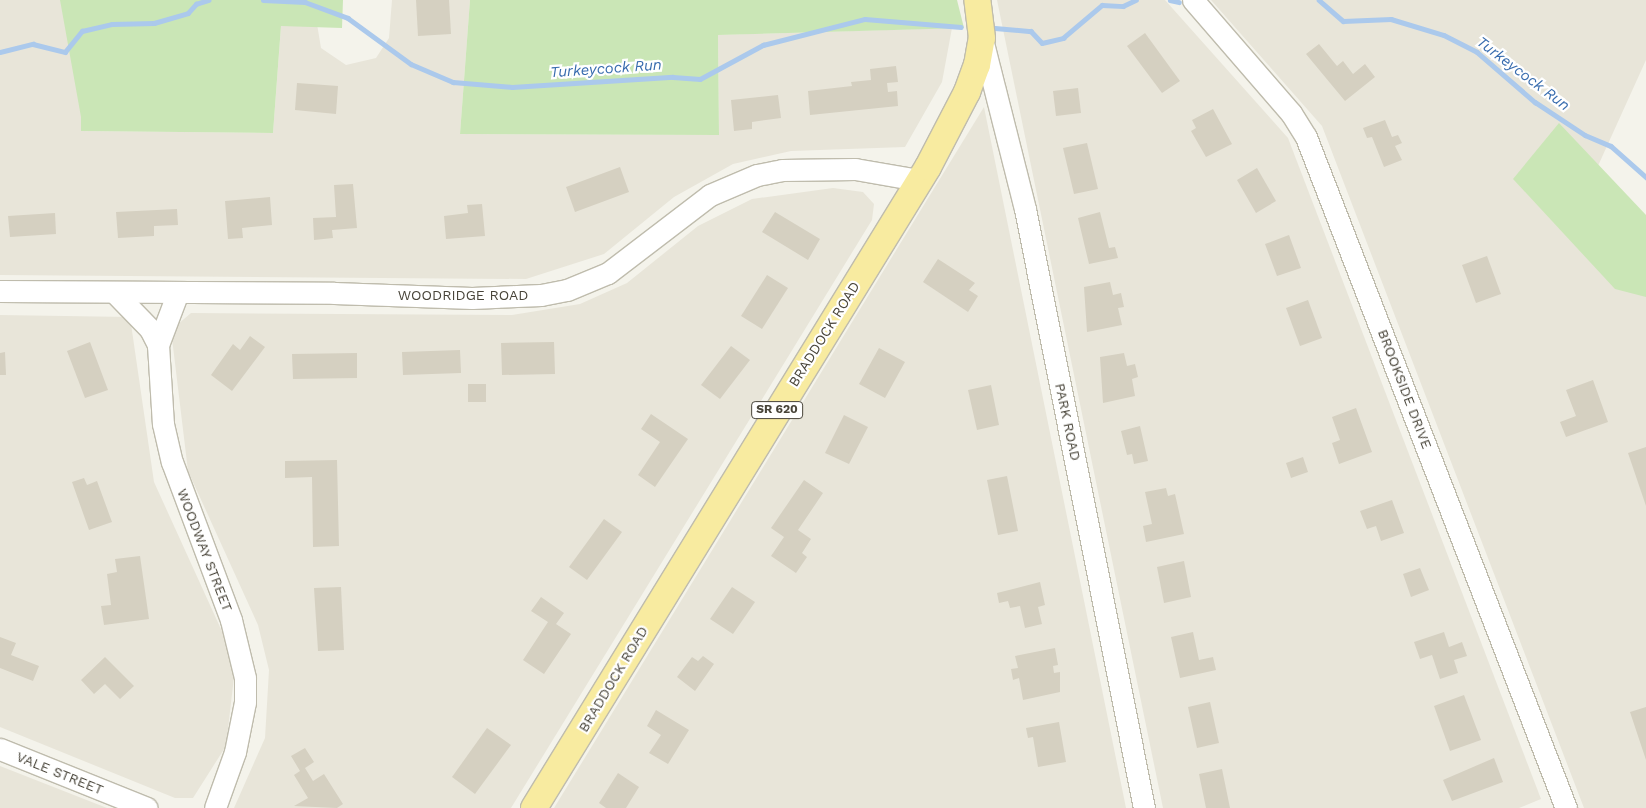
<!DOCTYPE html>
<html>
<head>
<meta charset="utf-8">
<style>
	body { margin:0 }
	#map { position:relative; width:1646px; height:808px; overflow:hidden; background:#f4f3eb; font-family:"Work Sans",sans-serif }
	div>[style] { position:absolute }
	.residential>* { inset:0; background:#e8e5d9 }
	.green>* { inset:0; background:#cae6b6 }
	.stream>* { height:4.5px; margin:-2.25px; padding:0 2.25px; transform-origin:2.25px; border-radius:2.25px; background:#abc9ec }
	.building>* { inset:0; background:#d5d0c1 }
	.roads { filter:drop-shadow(1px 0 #bfbcad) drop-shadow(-1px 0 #bfbcad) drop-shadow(0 1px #bfbcad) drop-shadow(0 -1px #bfbcad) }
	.minor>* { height:21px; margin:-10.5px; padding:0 10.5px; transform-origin:10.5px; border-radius:10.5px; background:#fff }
	.major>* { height:26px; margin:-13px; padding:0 13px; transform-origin:13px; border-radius:13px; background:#f8eba0 }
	span { translate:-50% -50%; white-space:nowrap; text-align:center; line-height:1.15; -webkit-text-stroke:4.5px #fff; paint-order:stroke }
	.shield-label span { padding:1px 4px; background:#fff; border:1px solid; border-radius:4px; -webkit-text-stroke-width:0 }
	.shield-label { font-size:12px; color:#484439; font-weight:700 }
	.street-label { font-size:14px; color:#484439 }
	.water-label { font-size:15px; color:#386cae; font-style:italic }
</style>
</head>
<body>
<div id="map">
	<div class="residential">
		<div style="clip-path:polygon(0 0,84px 0,81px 131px,273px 133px,283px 0,317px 24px,321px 48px,346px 65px,376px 58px,389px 38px,392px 0,470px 0,460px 134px,719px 135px,718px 35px,952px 28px,942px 82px,905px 147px,791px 151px,733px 164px,674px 197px,604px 254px,526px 279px,0 275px)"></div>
		<div style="clip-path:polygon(997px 0,1165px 0,1288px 138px,1541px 799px,1519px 808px,1163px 808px)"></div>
		<div style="clip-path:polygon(1211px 0,1646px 0,1646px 60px,1573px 221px,1646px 276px,1646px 808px,1584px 808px,1322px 126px)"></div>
		<div style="clip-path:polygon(984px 107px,1126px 808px,554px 808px)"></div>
		<div style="clip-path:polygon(833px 188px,863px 192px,874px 204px,872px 220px,511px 808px,234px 808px,265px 738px,269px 670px,258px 625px,188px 471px,171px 330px,191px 313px,512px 315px,580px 304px,627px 283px,698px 226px,752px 199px)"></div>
		<div style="clip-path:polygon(0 315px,130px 317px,154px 482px,225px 638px,234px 677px,226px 746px,193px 798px,175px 798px,0 727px)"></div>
		<div style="clip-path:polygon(0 766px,107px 808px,0 808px)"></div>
	</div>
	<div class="green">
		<div style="clip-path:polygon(60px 0,343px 0,342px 28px,281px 26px,273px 133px,81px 131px,81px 117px)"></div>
		<div style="clip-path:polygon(470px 0,957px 0,964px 28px,718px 35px,719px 135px,460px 134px)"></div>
		<div style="clip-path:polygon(1559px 123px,1646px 215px,1646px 297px,1615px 289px,1513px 179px)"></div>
	</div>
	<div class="stream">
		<div style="left:263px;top:0;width:42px;rotate:2.7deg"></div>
		<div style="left:305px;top:2px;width:46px;rotate:20.4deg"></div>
		<div style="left:348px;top:18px;width:78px;rotate:36.1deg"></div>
		<div style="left:411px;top:64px;width:46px;rotate:23.2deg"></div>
		<div style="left:453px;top:82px;width:59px;rotate:4.8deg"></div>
		<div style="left:512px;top:87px;width:161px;rotate:-3.6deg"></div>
		<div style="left:673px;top:77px;width:27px;rotate:4deg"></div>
		<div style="left:700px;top:79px;width:72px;rotate:-28.4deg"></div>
		<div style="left:763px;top:45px;width:105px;rotate:-14.3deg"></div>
		<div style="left:865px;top:19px;width:96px;rotate:4.8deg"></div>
		<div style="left:1170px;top:0;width:9px;rotate:13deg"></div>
		<div style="left:1319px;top:0;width:32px;rotate:41deg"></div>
		<div style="left:1343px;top:21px;width:48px;rotate:-2.4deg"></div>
		<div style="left:1391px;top:19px;width:55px;rotate:16.8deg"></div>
		<div style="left:1444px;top:35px;width:37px;rotate:27deg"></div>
		<div style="left:1477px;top:52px;width:77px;rotate:40.8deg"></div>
		<div style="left:1535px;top:102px;width:60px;rotate:33.4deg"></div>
		<div style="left:1585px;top:135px;width:28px;rotate:23deg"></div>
		<div style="left:1611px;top:146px;width:47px;rotate:41.5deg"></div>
		<div style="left:995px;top:28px;width:36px;rotate:5deg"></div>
		<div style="left:1031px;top:31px;width:16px;rotate:47deg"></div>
		<div style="left:1042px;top:43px;width:22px;rotate:-13deg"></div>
		<div style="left:1063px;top:38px;width:51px;rotate:-40.2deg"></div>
		<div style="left:1102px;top:5px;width:21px;rotate:3deg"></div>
		<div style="left:1123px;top:6px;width:14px;rotate:-25deg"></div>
		<div style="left:0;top:52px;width:34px;rotate:-14deg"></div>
		<div style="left:33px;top:44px;width:33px;rotate:14deg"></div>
		<div style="left:65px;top:52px;width:27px;rotate:-51deg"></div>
		<div style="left:82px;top:31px;width:31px;rotate:-13deg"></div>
		<div style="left:112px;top:24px;width:42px;rotate:-1.4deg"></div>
		<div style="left:154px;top:23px;width:35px;rotate:-16deg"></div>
		<div style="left:188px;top:13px;width:12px;rotate:-48deg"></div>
		<div style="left:196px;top:4px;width:13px;rotate:-18deg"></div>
	</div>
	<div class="building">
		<div style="clip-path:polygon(416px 0,449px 0,451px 34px,418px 36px)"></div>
		<div style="clip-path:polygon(1145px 33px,1180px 81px,1162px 93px,1127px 46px)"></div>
		<div style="clip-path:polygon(1319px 44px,1337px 66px,1343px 61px,1353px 74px,1365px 64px,1375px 77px,1345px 101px,1306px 54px)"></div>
		<div style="clip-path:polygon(896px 66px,898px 82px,887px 83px,888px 92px,897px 91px,898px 106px,810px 115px,808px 91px,852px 86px,851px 82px,871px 80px,870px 69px)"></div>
		<div style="clip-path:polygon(297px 83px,338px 86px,336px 114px,295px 110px)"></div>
		<div style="clip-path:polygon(1078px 88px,1081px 113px,1056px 116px,1053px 91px)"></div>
		<div style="clip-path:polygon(778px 95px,781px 118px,752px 122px,752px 129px,734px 131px,731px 100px)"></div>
		<div style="clip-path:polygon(1213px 109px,1232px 144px,1206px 157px,1191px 131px,1196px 128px,1192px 120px)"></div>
		<div style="clip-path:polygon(1385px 120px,1392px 137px,1398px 135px,1402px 143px,1395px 146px,1402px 160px,1384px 167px,1372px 137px,1367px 138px,1363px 128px)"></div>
		<div style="clip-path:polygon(1087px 143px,1098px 189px,1074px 194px,1063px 148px)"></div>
		<div style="clip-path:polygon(620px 167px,629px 192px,575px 212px,566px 187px)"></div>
		<div style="clip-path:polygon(1257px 168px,1276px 201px,1256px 213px,1237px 180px)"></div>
		<div style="clip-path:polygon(353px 184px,357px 228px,332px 230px,333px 238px,314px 240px,313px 218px,336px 217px,334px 185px)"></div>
		<div style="clip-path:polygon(270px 197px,272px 225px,242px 228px,243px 238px,228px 239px,225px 201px)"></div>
		<div style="clip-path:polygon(482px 204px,485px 236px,446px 239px,444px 216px,468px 213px,467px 205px)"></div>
		<div style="clip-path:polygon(177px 209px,178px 225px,154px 226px,154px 236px,118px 238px,116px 212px)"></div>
		<div style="clip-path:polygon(775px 212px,820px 239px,808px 260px,762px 232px)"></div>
		<div style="clip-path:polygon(1100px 212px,1109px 248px,1115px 247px,1118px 258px,1089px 264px,1078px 218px)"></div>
		<div style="clip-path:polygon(55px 213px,56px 234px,10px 237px,8px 216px)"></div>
		<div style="clip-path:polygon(1289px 235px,1301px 268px,1277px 276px,1265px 244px)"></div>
		<div style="clip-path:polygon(1487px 256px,1501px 294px,1476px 303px,1462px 265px)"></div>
		<div style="clip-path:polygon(938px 259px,975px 283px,969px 290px,978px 296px,968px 312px,923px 282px)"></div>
		<div style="clip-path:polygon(767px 275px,788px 288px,762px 329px,741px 316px)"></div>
		<div style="clip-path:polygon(1110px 282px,1113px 295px,1121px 293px,1124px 307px,1118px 308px,1122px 325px,1087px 332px,1084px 287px)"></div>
		<div style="clip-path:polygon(1308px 300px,1322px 338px,1300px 346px,1286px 308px)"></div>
		<div style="clip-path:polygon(250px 336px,265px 347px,232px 391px,211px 375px,233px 344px,240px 350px)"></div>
		<div style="clip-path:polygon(90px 342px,108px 390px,85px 398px,67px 351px)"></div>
		<div style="clip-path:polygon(554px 342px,555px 374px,502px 375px,501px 343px)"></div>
		<div style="clip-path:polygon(731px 346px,750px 360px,720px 399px,701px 385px)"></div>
		<div style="clip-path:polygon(879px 348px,905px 362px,885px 398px,859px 384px)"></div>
		<div style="clip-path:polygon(460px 350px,461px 373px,403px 375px,402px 352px)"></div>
		<div style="clip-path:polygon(5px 352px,6px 375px,0 375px,0 353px)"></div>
		<div style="clip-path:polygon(357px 353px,357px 378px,293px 379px,292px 354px)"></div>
		<div style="clip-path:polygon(1124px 353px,1127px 366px,1135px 364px,1138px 377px,1132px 379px,1135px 396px,1103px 403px,1100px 357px)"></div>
		<div style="clip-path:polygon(1593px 380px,1608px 422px,1566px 437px,1560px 422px,1576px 416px,1566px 390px)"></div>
		<div style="clip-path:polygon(468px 384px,486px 384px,486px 402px,468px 402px)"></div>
		<div style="clip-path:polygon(991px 385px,999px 425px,977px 430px,968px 390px)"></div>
		<div style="clip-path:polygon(1356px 408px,1372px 452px,1339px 464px,1332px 443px,1340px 440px,1332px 417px)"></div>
		<div style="clip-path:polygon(651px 414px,688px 439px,655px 487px,638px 475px,660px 442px,641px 429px)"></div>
		<div style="clip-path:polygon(844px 415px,868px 427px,849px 464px,825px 453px)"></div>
		<div style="clip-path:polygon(1140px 426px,1148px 461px,1134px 464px,1132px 454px,1127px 455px,1121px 431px)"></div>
		<div style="clip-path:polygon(1646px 447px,1646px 506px,1628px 453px)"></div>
		<div style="clip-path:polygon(1303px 457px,1308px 472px,1291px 478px,1286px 463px)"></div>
		<div style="clip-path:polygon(337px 460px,339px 546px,313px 547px,312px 477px,285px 478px,285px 461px)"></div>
		<div style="clip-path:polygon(1007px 476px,1018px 531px,998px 535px,987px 480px)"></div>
		<div style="clip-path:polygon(84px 478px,87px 485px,97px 481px,112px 522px,89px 530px,72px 482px)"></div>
		<div style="clip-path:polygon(804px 480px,823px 493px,798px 530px,811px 539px,802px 553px,807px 557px,796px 573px,771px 556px,784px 537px,771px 528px)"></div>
		<div style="clip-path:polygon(1166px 488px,1168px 496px,1175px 494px,1184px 534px,1146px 542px,1143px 526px,1152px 524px,1145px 492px)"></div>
		<div style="clip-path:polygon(1392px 500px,1404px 533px,1381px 541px,1376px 526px,1367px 529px,1360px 511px)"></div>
		<div style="clip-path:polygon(604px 519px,622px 532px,587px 580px,569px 567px)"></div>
		<div style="clip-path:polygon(140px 556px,149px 619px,104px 625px,101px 606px,111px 605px,107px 574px,117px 572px,115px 559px)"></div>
		<div style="clip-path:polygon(1184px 561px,1191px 597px,1164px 603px,1157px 567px)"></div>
		<div style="clip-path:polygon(1420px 568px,1429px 590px,1411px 597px,1403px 574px)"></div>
		<div style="clip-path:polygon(1040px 582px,1045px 605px,1038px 607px,1042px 624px,1025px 628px,1020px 606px,1010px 608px,1008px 601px,999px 603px,997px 593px)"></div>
		<div style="clip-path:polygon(341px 587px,344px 650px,318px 651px,314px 588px)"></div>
		<div style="clip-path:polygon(732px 587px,755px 602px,733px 634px,710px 619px)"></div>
		<div style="clip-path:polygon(541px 597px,564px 613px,556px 624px,571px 634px,544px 674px,523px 660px,548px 622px,531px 611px)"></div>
		<div style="clip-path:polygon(1193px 632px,1199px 660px,1213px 657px,1216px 670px,1180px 678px,1171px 637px)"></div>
		<div style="clip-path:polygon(1444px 632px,1449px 647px,1462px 642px,1467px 656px,1454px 660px,1458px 673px,1440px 679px,1432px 655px,1420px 659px,1414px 642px)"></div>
		<div style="clip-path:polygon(0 637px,16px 643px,11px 655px,39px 666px,33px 681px,0 668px)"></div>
		<div style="clip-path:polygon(1055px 648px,1058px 665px,1053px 666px,1054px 673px,1060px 672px,1060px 692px,1023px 700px,1019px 678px,1013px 680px,1011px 669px,1018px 668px,1015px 656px)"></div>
		<div style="clip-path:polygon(703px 656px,714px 664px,695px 691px,677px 677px,692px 657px,698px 661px)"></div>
		<div style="clip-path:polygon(105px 657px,134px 686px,120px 699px,105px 684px,94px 694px,81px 680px)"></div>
		<div style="clip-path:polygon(1464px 695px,1481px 740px,1450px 751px,1434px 706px)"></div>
		<div style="clip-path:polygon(1210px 702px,1219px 743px,1197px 748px,1188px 707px)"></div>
		<div style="clip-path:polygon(1646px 707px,1646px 760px,1630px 712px)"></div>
		<div style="clip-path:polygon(656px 710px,689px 730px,668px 764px,649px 753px,661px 735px,647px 726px)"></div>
		<div style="clip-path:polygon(1059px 722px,1066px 762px,1038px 767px,1033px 737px,1028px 738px,1026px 728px)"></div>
		<div style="clip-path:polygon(487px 728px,511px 745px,475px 794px,452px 777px)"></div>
		<div style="clip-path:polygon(305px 748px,314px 762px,305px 768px,313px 781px,324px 774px,343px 804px,337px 808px,294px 806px,308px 798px,294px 775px,300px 771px,291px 756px)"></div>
		<div style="clip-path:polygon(1494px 758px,1503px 782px,1452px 801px,1443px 780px)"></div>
		<div style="clip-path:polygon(1222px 769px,1230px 808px,1206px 808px,1199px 774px)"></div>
		<div style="clip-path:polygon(618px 773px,639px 787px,626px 808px,606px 808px,599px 803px)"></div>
	</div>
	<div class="roads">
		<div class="minor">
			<div style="left:1193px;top:0;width:150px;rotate:49.1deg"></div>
			<div style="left:1291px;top:113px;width:28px;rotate:58deg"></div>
			<div style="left:1306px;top:137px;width:720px;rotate:68.82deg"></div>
			<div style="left:982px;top:39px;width:175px;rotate:75.8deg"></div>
			<div style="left:1025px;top:209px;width:611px;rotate:78.76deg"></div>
			<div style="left:0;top:291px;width:334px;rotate:0.3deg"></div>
			<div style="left:334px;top:293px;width:138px;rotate:2.1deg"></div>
			<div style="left:472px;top:298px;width:69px;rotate:-2.5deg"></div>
			<div style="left:541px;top:295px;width:26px;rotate:-11deg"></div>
			<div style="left:567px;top:290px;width:44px;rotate:-22.5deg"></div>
			<div style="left:608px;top:273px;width:128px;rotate:-37.4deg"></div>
			<div style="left:710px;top:195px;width:51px;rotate:-23.1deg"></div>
			<div style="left:757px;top:175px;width:25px;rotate:-11deg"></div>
			<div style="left:782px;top:170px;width:73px;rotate:-0.8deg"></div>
			<div style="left:855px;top:169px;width:65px;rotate:9.8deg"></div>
			<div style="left:114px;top:292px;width:52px;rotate:45.8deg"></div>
			<div style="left:150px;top:329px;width:18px;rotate:63deg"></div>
			<div style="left:178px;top:292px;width:57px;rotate:110.7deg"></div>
			<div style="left:158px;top:345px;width:79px;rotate:86.4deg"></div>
			<div style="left:163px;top:424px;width:39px;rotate:77deg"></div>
			<div style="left:172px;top:462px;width:169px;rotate:69.5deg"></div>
			<div style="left:231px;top:620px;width:60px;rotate:76.4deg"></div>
			<div style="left:245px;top:678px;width:24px;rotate:90deg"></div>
			<div style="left:245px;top:702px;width:51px;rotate:101.3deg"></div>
			<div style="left:235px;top:752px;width:59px;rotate:109.7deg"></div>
			<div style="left:0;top:749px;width:158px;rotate:21.9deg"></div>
		</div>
		<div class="major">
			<div style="left:534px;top:808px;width:752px;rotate:-58.42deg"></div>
			<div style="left:928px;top:167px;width:85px;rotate:-62.5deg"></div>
			<div style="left:967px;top:92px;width:29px;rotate:-70deg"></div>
			<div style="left:977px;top:65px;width:27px;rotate:-80deg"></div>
			<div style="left:982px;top:38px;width:38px;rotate:-97deg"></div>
		</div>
	</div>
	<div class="shield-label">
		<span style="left:777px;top:410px">SR 620</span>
	</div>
	<div class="street-label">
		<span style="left:463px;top:295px">WOODRIDGE ROAD</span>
		<span style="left:824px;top:334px;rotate:-58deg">BRADDOCK ROAD</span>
		<span style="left:1405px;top:389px;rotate:69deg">BROOKSIDE DRIVE</span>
		<span style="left:1068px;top:422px;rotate:78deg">PARK ROAD</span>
		<span style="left:205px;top:550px;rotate:69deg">WOODWAY STREET</span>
		<span style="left:613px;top:679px;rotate:-59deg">BRADDOCK ROAD</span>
		<span style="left:60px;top:773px;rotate:22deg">VALE STREET</span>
	</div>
	<div class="water-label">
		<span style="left:606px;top:69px;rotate:-4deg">Turkeycock Run</span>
		<span style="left:1523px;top:74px;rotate:37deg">Turkeycock Run</span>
	</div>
</div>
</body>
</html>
